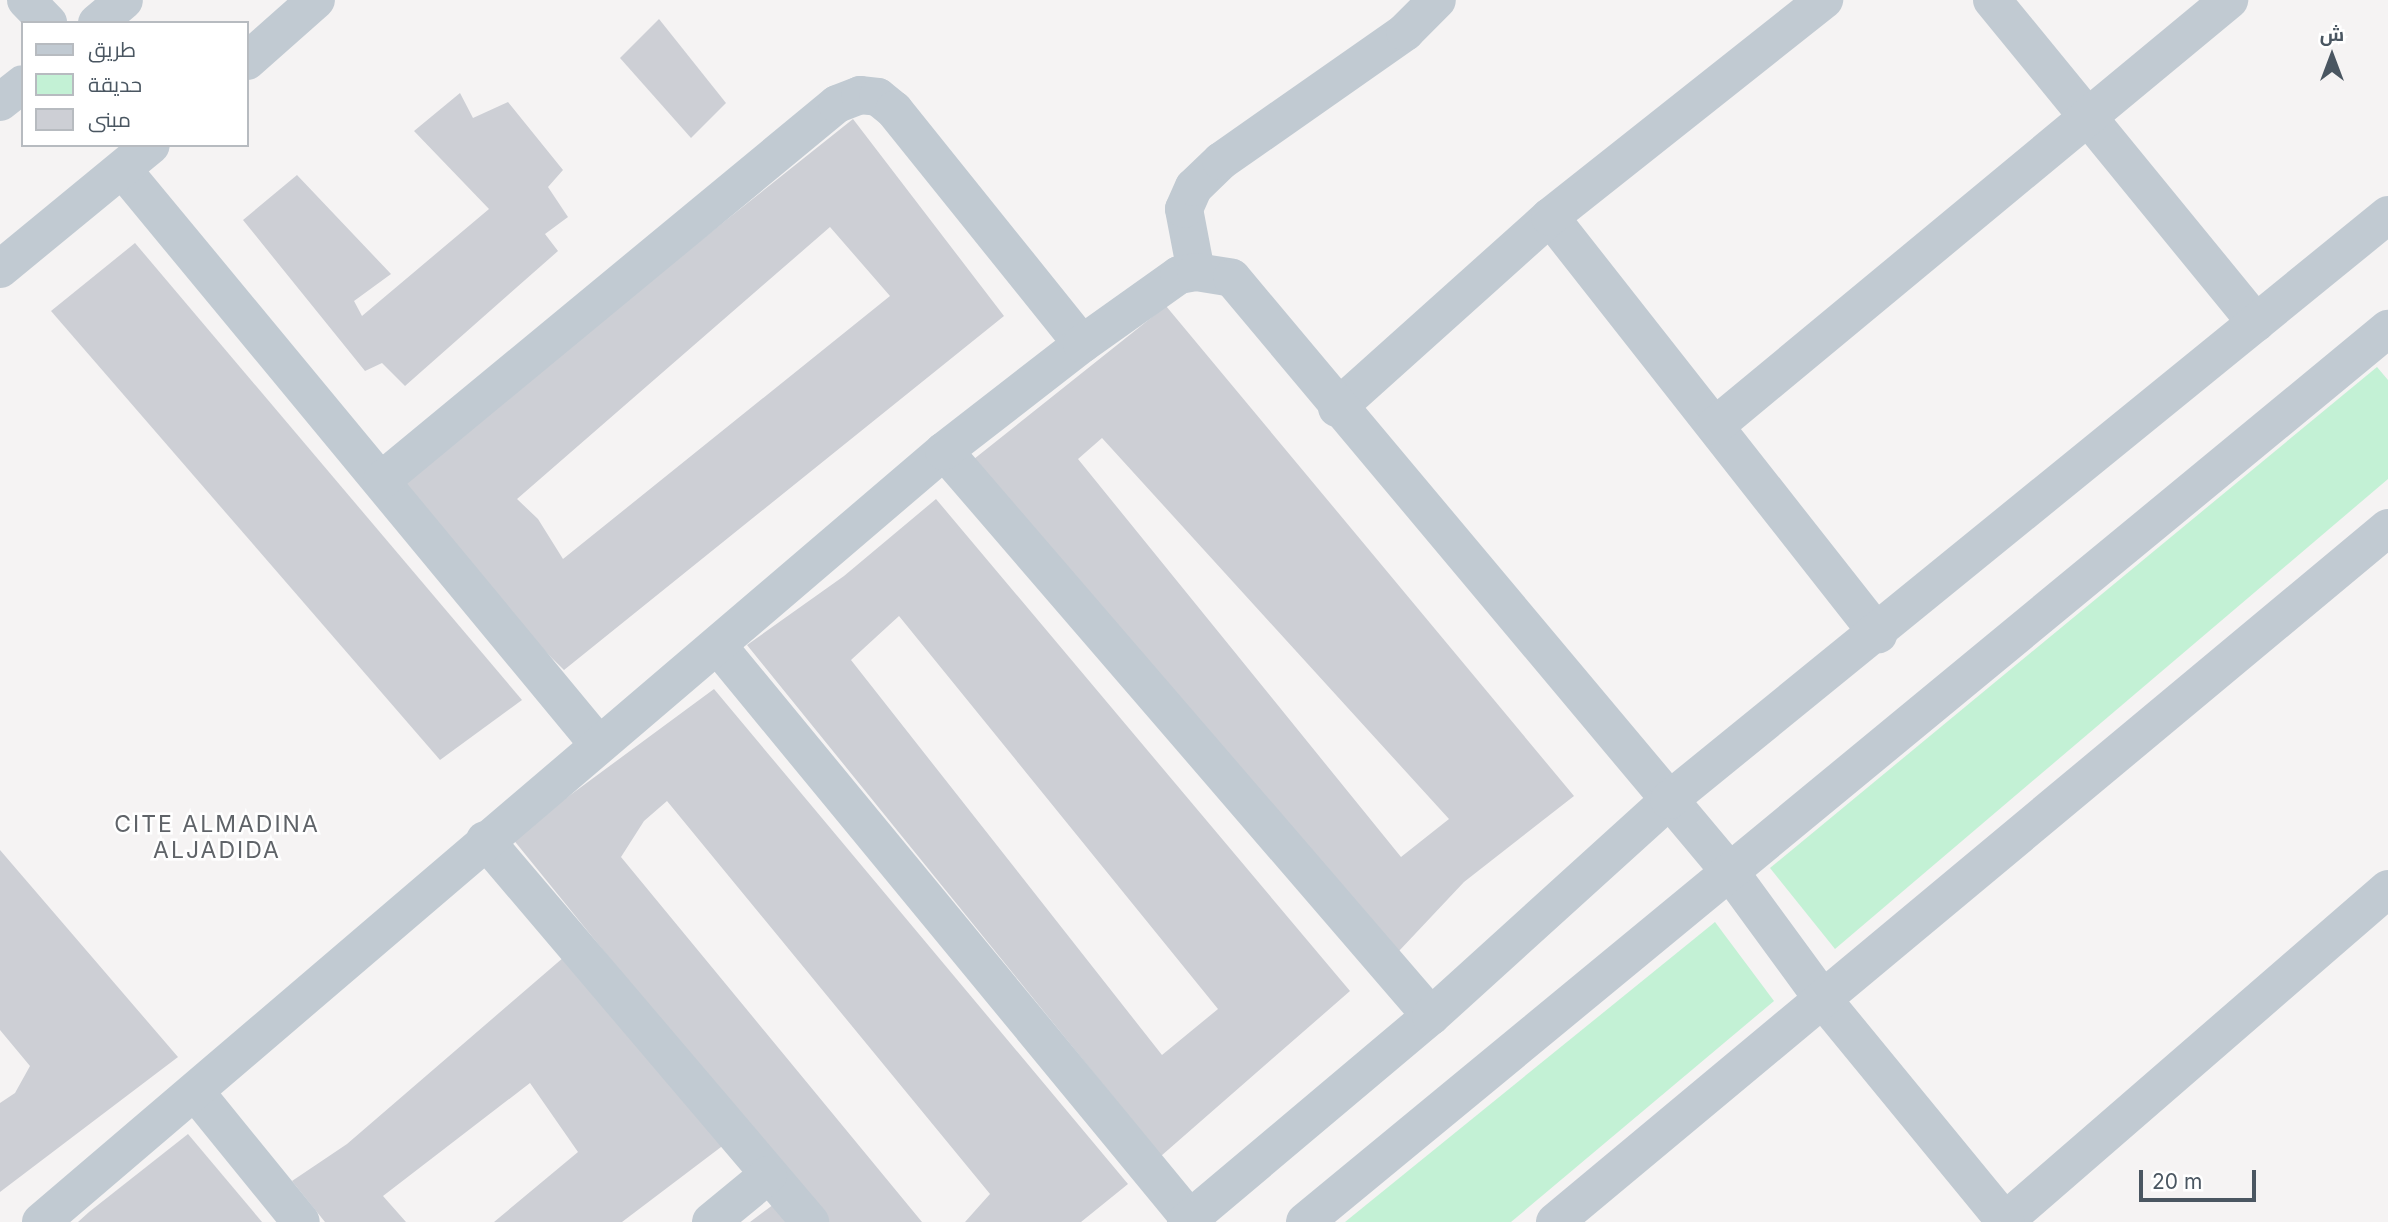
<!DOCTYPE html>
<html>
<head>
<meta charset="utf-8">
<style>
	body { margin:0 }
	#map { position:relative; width:2388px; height:1222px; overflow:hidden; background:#f5f3f3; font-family:Inter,Cairo,sans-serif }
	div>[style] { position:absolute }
	.green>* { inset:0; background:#c3f1d5 }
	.building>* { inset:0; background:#cdcfd5 }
	.minor>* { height:38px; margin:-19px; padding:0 19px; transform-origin:19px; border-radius:19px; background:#c1cad2 }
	span { translate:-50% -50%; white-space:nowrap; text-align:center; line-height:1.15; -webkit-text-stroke:5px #fff; paint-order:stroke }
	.neighbourhood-label { font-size:23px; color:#5f6368; letter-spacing:2px }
	.legend { position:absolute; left:21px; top:21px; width:228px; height:126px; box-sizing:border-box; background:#fff; border:2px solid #b7bbc0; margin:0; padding:9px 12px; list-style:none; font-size:21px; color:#4a5661 }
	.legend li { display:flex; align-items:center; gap:14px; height:35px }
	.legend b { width:35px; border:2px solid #b7bbc0 }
	.north { position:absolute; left:2297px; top:21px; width:70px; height:70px; -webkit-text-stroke:5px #fff; paint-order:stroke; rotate:0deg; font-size:19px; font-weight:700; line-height:28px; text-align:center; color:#4a5661 }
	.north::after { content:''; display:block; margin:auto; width:24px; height:32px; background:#4a5661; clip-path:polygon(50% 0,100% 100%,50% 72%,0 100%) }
	.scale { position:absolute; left:2139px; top:1170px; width:117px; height:32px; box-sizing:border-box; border:4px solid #4a5661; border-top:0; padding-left:9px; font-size:21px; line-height:24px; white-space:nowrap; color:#4a5661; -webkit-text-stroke:5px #fff; paint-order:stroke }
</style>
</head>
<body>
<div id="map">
	<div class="green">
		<div style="clip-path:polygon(2377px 367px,2388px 380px,2388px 479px,1835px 949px,1770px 868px)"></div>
		<div style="clip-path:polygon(1715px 922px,1774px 1001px,1511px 1222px,1345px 1222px)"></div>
	</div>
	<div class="building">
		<div style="clip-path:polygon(659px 19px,726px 103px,691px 138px,620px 58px)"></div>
		<div style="clip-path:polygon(460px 93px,473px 118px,508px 102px,563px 170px,548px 187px,568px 217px,545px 234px,558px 251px,405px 386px,382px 363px,365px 371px,243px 220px,297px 175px,391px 274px,354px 301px,362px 316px,489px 209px,414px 131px)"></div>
		<div style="clip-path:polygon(evenodd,853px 119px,1004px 316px,564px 670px,473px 580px,396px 483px,853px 119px,830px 227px,890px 296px,563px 559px,538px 519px,517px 499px,830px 227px)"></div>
		<div style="clip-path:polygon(135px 243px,522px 700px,440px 760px,51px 311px)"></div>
		<div style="clip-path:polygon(evenodd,1166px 306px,1574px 796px,1464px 882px,1399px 951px,974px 459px,1166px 306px,1102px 438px,1449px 819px,1401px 857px,1078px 459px,1102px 438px)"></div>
		<div style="clip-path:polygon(evenodd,936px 499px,1350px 991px,1161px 1156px,747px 645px,844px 576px,936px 499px,899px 616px,1218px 1009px,1162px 1055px,851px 660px,899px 616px)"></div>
		<div style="clip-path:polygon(714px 689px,1128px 1184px,1081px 1222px,965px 1222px,990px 1194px,667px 801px,644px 821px,621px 857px,922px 1222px,824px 1222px,512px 838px)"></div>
		<div style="clip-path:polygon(0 850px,178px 1057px,0 1192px,0 1103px,15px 1093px,30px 1066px,0 1030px)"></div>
		<div style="clip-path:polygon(564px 957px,725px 1144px,622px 1222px,494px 1222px,578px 1152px,530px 1083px,383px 1196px,406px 1222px,325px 1222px,292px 1181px,347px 1144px)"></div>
		<div style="clip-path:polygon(188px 1134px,262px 1222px,78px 1222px,89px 1212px)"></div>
		<div style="clip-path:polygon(785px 1196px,807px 1222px,750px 1222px)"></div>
	</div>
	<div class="minor">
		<div style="left:26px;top:0;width:32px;rotate:46deg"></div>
		<div style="left:1992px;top:0;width:417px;rotate:50.7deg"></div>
		<div style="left:97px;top:23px;width:35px;rotate:-40deg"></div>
		<div style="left:247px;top:61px;width:92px;rotate:-41.5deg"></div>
		<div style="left:0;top:102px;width:29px;rotate:-38deg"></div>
		<div style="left:123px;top:170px;width:745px;rotate:50.39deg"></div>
		<div style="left:1550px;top:217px;width:531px;rotate:51.81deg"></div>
		<div style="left:0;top:269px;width:195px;rotate:-39.4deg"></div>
		<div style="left:1196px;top:272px;width:64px;rotate:-100.8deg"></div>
		<div style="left:1184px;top:209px;width:24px;rotate:-66deg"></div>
		<div style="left:1194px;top:187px;width:37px;rotate:-44deg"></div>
		<div style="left:1221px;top:161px;width:225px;rotate:-35deg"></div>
		<div style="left:1405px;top:32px;width:45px;rotate:-45deg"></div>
		<div style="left:1337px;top:408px;width:286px;rotate:-41.9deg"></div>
		<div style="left:1550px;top:217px;width:350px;rotate:-38.4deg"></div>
		<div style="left:1715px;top:426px;width:668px;rotate:-39.65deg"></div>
		<div style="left:944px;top:451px;width:746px;rotate:49.24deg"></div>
		<div style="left:382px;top:480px;width:590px;rotate:-39.57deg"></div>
		<div style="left:837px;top:104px;width:25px;rotate:-21deg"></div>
		<div style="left:860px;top:95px;width:18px;rotate:6deg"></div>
		<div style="left:878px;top:97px;width:21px;rotate:39deg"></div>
		<div style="left:894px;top:110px;width:300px;rotate:51.2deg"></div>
		<div style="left:718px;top:646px;width:742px;rotate:50.52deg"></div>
		<div style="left:485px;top:840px;width:502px;rotate:49.61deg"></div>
		<div style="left:196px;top:1093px;width:166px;rotate:50.9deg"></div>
		<div style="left:2005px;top:1221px;width:507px;rotate:-40.92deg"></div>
		<div style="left:41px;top:1222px;width:1187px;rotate:-40.49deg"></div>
		<div style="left:944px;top:451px;width:175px;rotate:-37.8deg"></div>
		<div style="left:1082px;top:344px;width:119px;rotate:-35.4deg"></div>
		<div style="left:1179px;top:275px;width:17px;rotate:-10deg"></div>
		<div style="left:1196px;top:272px;width:36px;rotate:9deg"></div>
		<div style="left:1232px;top:278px;width:775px;rotate:50.02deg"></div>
		<div style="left:1730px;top:872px;width:161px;rotate:53.8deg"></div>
		<div style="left:1825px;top:1002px;width:285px;rotate:50.6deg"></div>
		<div style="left:711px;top:1222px;width:74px;rotate:-39.5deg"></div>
		<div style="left:1186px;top:1222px;width:320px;rotate:-40.1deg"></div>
		<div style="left:1431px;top:1016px;width:321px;rotate:-42.2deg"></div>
		<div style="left:1669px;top:800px;width:927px;rotate:-39.13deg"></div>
		<div style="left:1305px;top:1222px;width:1404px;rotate:-39.51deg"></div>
		<div style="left:1555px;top:1222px;width:1084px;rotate:-39.8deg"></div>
	</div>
	<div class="neighbourhood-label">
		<span style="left:217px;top:837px">CITE ALMADINA<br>ALJADIDA</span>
	</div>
	<ul class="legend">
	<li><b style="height:9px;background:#c1cad2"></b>طريق</li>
	<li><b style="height:19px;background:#c3f1d5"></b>حديقة</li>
	<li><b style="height:19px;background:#cdcfd5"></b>مبنى</li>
	</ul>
	<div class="north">ش</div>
	<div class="scale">20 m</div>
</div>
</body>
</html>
